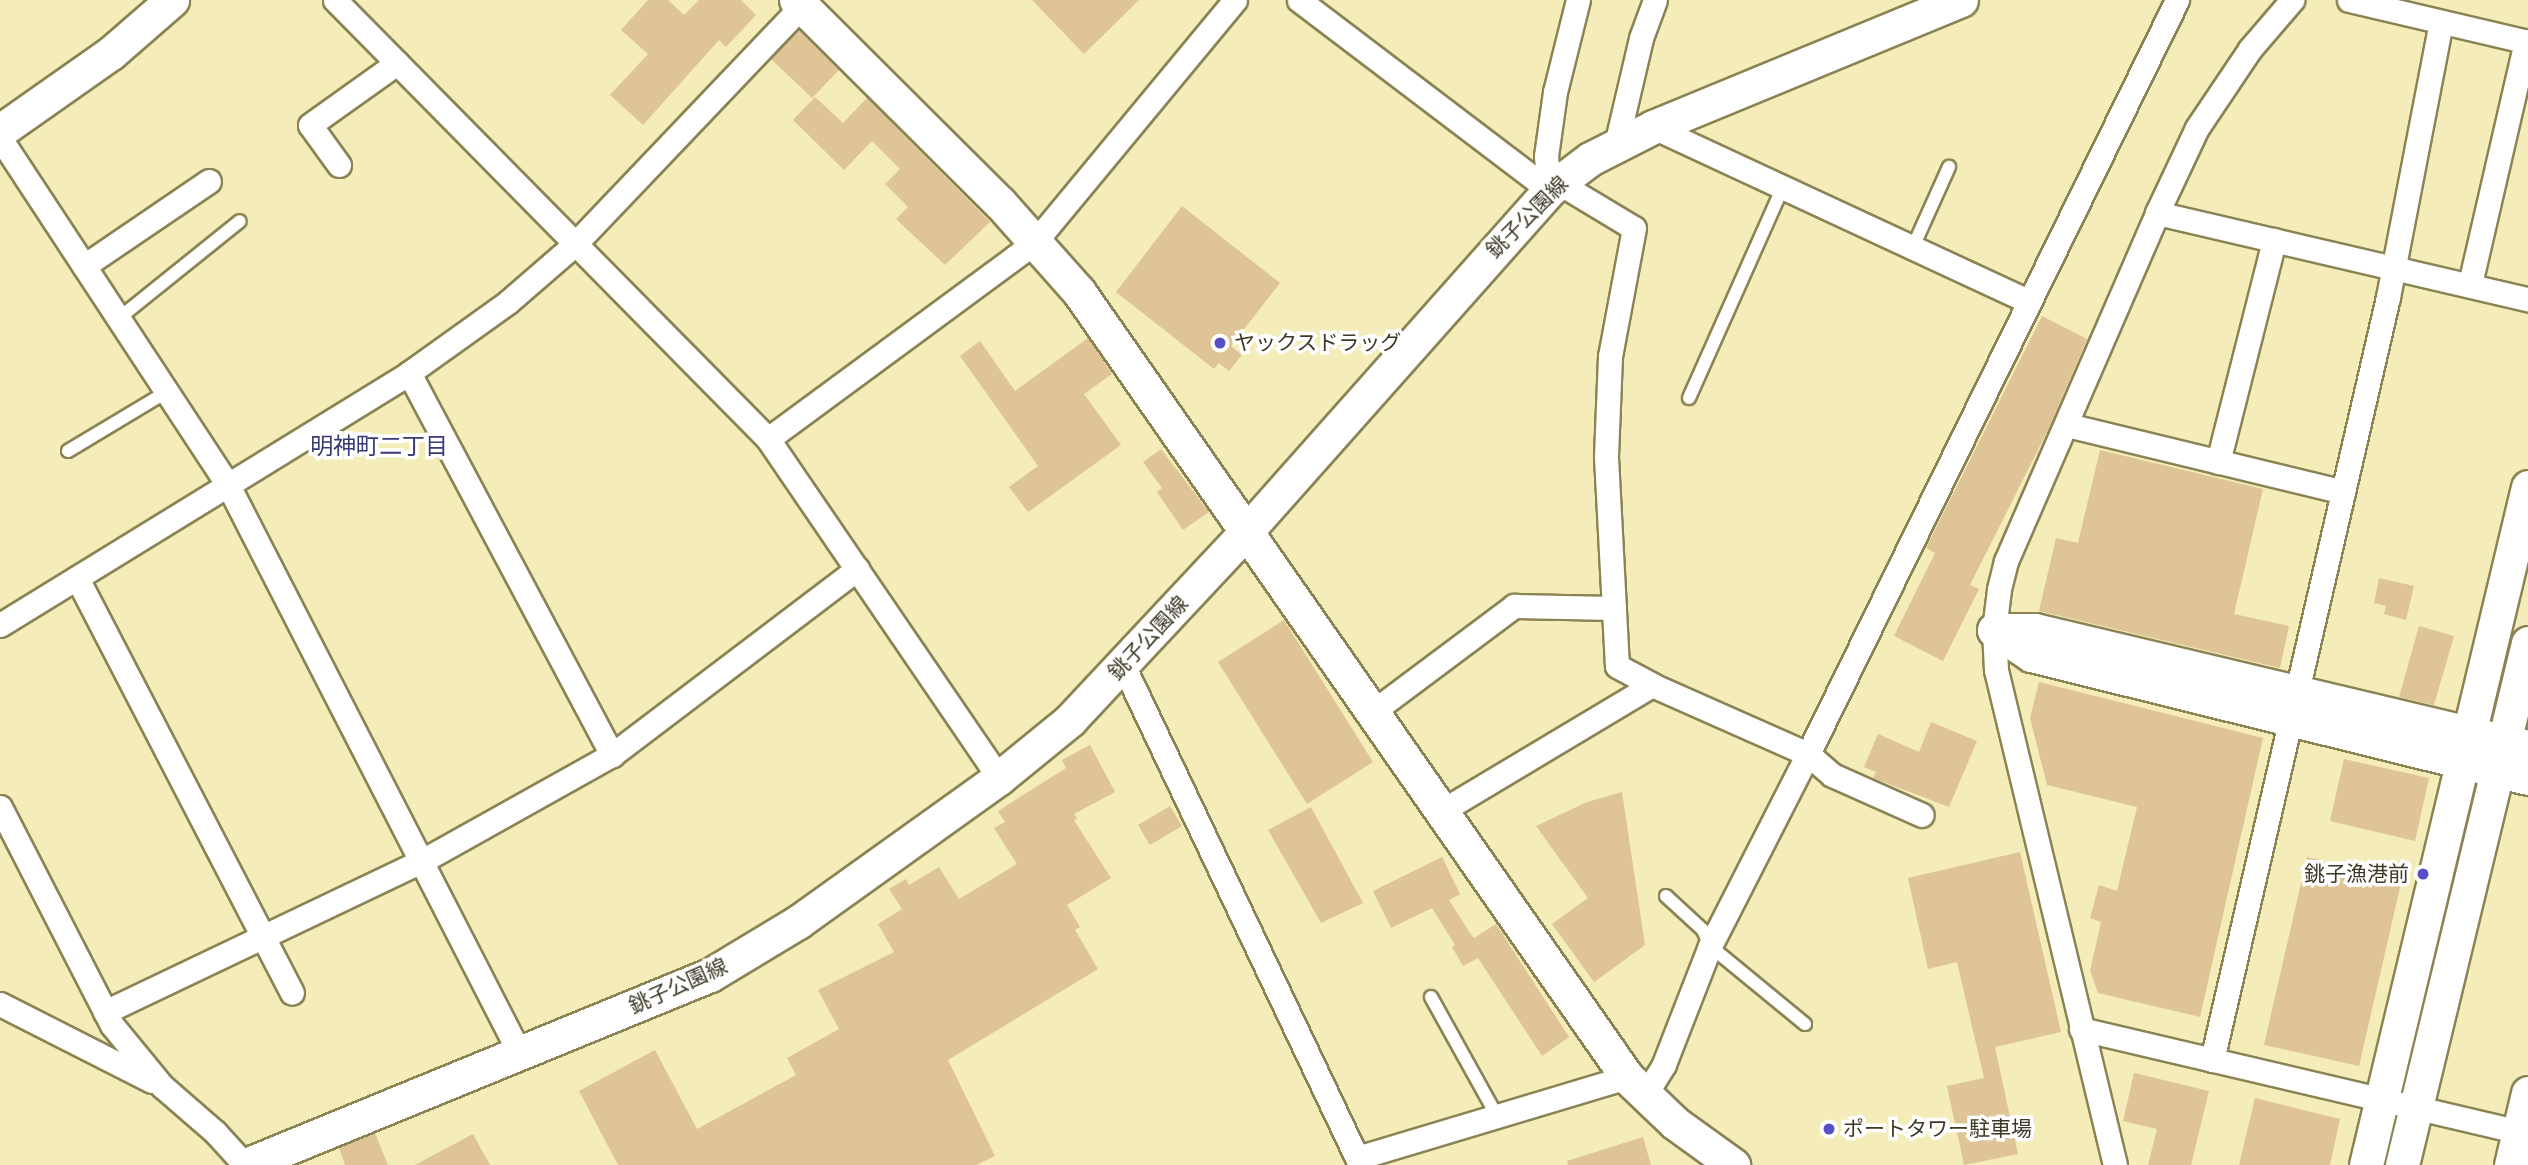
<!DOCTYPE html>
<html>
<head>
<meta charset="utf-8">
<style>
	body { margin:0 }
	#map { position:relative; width:2528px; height:1165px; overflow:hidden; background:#f4ecb9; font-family:"Work Sans","Noto Sans JP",sans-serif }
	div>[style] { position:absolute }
	.building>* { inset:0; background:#dfc497 }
	.roads { filter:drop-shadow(2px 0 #8b8354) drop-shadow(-2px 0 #8b8354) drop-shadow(0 2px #8b8354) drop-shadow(0 -2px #8b8354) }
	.lane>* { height:12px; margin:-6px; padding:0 6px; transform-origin:6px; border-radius:6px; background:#fff }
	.street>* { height:23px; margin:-11.5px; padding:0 11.5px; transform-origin:11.5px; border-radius:11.5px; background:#fff }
	.secondary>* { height:33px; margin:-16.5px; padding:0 16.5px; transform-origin:16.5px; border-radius:16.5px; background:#fff }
	.dots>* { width:19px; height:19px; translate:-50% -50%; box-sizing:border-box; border:4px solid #fff; border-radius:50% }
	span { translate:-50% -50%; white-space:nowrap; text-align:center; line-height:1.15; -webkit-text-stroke:7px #fff; paint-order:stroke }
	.street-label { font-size:21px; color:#3d3925 }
	.poi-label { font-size:21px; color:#3d3925 }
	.left { translate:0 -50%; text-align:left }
	.right { translate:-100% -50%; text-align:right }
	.neighbourhood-label { font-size:23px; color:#393975 }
</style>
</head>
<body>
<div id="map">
	<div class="building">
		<div style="clip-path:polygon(648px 0,668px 0,684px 15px,699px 0,741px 0,756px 15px,726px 47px,719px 40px,643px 125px,610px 95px,648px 54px,621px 30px)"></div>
		<div style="clip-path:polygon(1032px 0,1139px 0,1084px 54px)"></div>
		<div style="clip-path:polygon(798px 29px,839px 70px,812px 98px,771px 59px)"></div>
		<div style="clip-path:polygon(815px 97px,843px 123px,867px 98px,990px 222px,945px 265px,896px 219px,908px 207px,885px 184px,900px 169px,872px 141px,844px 170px,793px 120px)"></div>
		<div style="clip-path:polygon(1182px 206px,1280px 283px,1231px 346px,1242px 355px,1229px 371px,1219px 363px,1214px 369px,1116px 292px)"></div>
		<div style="clip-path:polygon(2042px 316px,2087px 339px,2048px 430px,1970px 585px,1979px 589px,1943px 661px,1894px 636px,1935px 553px,1926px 548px)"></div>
		<div style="clip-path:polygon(1088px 338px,1112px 374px,1084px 394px,1121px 445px,1028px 512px,1009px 487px,1038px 466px,960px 356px,980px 341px,1015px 391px)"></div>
		<div style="clip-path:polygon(1161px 449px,1209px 512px,1183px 530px,1157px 492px,1162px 488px,1143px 462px)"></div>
		<div style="clip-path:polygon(2100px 450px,2263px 489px,2234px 614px,2289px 626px,2280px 668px,2039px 611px,2056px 538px,2078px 543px)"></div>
		<div style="clip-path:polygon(2379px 578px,2414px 586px,2406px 620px,2384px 614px,2386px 606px,2374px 603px)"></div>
		<div style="clip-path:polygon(1284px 620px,1373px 762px,1307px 804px,1218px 662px)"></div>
		<div style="clip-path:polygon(2419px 626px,2454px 636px,2434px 705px,2399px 697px)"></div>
		<div style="clip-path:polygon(2039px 682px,2263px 738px,2200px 1017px,2098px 993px,2090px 971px,2101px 922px,2090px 918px,2099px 885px,2117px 891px,2137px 807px,2047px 785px,2030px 718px)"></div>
		<div style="clip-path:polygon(1931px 722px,1977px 741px,1949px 807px,1873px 778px,1876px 772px,1864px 767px,1878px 734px,1919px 752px)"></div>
		<div style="clip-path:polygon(1090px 745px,1115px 792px,1074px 814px,1077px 818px,1074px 820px,1111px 878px,1067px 905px,1080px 927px,1075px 930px,1098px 969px,948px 1060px,995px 1156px,976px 1165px,618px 1165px,579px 1091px,655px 1050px,697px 1129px,796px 1075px,787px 1058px,839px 1029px,818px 990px,894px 952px,878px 924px,902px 909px,889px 889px,906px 879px,909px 885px,939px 867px,959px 899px,1017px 864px,994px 828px,1005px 822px,998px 811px,1066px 768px,1062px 760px)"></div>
		<div style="clip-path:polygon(2344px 759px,2429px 778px,2415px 841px,2330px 821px)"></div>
		<div style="clip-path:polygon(1622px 792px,1645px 945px,1594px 982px,1552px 924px,1588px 898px,1536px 826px,1587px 802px)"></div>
		<div style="clip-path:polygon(1170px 806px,1182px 826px,1150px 845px,1138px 825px)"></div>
		<div style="clip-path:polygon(1311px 807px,1363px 903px,1321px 923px,1268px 830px)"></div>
		<div style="clip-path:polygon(2020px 852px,2061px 1032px,1995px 1047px,2018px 1154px,1964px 1165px,1947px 1086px,1984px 1078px,1957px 962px,1928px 969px,1908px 878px)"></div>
		<div style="clip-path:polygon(1442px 857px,1460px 894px,1449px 900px,1472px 936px,1474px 938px,1496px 924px,1569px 1037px,1542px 1056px,1478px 958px,1463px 966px,1452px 947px,1455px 945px,1432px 908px,1391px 928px,1373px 891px)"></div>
		<div style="clip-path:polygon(2307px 857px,2402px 879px,2359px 1066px,2264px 1045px)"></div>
		<div style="clip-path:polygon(2134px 1073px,2209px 1091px,2191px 1165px,2148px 1165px,2157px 1129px,2123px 1121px)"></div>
		<div style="clip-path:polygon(2255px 1098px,2340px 1119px,2330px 1165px,2239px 1165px)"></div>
		<div style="clip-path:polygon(375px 1133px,388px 1165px,345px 1165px,339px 1148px)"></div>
		<div style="clip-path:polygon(473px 1134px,490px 1165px,415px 1165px)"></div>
		<div style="clip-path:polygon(1643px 1137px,1651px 1165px,1568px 1165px,1567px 1161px)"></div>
	</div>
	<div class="roads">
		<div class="lane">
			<div style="left:1913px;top:247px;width:88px;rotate:-65.8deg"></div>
			<div style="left:118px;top:319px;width:156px;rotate:-38.8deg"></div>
			<div style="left:1689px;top:398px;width:231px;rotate:-66deg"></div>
			<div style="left:68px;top:451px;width:114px;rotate:-31deg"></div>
			<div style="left:1666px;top:896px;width:50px;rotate:42.6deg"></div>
			<div style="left:1703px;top:930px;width:17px;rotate:66deg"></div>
			<div style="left:1710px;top:946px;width:123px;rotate:39.4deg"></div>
			<div style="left:1431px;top:997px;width:136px;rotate:61deg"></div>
		</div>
		<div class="street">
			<div style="left:335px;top:0;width:617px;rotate:45.39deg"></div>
			<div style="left:768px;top:439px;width:410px;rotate:55.7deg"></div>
			<div style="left:1299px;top:0;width:314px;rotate:37.2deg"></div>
			<div style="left:2349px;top:0;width:184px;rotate:13.2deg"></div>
			<div style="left:1653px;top:127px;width:413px;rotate:24.9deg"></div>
			<div style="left:0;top:138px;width:415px;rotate:56.7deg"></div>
			<div style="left:228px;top:485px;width:637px;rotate:62.83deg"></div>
			<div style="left:1616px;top:145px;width:110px;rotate:-76.8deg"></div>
			<div style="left:1641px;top:38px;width:40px;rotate:-69.8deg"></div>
			<div style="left:339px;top:165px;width:49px;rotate:-125.9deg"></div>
			<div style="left:310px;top:125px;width:107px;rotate:-35.5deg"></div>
			<div style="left:1559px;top:183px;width:87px;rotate:31deg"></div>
			<div style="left:1634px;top:228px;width:130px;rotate:100.6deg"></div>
			<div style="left:1610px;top:356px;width:101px;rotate:92.3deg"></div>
			<div style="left:1606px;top:457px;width:209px;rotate:87deg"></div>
			<div style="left:1617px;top:666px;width:40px;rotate:28deg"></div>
			<div style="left:1652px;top:685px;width:171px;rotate:23.9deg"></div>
			<div style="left:1808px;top:754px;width:32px;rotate:41deg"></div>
			<div style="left:1832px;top:775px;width:98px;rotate:24deg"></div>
			<div style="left:1549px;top:190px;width:34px;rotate:-95deg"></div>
			<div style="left:1546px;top:156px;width:65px;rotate:-82deg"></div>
			<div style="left:1555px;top:92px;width:95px;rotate:-76deg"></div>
			<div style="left:2157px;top:213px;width:381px;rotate:13.1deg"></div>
			<div style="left:84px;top:266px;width:151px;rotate:-34.2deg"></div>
			<div style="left:2470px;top:284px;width:249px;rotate:-77deg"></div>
			<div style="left:409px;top:373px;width:433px;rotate:62deg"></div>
			<div style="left:2067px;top:425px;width:284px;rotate:13.6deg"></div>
			<div style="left:768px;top:439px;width:330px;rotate:-36.4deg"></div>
			<div style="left:1034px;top:243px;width:315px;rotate:-50.4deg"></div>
			<div style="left:2218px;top:462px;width:229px;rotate:-75.8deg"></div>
			<div style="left:77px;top:578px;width:467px;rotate:62.6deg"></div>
			<div style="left:0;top:625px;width:480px;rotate:-31.6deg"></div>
			<div style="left:409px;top:373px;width:122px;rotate:-35.6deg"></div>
			<div style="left:508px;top:302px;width:89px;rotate:-40.9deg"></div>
			<div style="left:575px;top:244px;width:337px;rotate:-46.4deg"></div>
			<div style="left:1123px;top:665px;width:546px;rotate:64.61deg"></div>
			<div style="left:1357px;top:1158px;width:282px;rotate:-16.7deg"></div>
			<div style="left:1371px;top:713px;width:179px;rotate:-36.8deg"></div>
			<div style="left:1514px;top:606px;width:100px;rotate:1.1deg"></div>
			<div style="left:0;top:807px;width:245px;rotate:62.8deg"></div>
			<div style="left:112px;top:1025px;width:79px;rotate:50.7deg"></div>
			<div style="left:162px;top:1086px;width:70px;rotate:41deg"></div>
			<div style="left:215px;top:1132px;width:45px;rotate:47.7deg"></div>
			<div style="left:1440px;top:812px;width:247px;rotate:-30.9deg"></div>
			<div style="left:0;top:1004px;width:170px;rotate:26.9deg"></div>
			<div style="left:105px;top:1012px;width:351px;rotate:-25.5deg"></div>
			<div style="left:422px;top:861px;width:218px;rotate:-29.2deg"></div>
			<div style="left:612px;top:755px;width:308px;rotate:-37.2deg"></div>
			<div style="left:2081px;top:1029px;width:450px;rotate:13.2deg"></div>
			<div style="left:2212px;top:1060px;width:783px;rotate:-77.01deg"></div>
			<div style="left:2388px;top:297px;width:280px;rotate:-79.1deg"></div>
			<div style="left:1645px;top:1095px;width:36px;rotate:-58deg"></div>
			<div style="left:1664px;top:1064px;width:127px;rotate:-68.7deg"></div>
			<div style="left:1710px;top:946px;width:216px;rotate:-63deg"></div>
			<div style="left:1808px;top:754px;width:839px;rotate:-63.92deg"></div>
			<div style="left:2115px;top:1165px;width:509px;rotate:-103.52deg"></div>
			<div style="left:1996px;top:670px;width:40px;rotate:-92.9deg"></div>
			<div style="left:1994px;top:630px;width:41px;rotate:-83deg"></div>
			<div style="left:1999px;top:589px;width:29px;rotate:-76deg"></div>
			<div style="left:2006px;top:561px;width:379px;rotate:-66.5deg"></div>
			<div style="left:2157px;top:213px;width:94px;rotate:-64.8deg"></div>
			<div style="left:2197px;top:128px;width:95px;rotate:-56.1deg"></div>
			<div style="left:2250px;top:49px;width:65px;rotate:-49.4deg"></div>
		</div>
		<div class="secondary">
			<div style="left:796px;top:0;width:288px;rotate:44.9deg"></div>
			<div style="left:1000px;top:203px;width:119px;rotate:48.4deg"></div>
			<div style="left:1079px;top:292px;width:957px;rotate:55.08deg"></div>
			<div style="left:1627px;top:1077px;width:66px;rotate:43.8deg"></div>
			<div style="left:1675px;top:1123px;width:72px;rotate:35.9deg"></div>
			<div style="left:0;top:131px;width:136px;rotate:-35.1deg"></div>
			<div style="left:111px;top:53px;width:81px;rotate:-41deg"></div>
			<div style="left:1994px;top:630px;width:45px;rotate:34deg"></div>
			<div style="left:2031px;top:655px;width:512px;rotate:13.9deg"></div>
			<div style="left:1994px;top:630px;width:41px"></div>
			<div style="left:2035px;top:630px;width:507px;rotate:13.35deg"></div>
			<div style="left:246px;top:1165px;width:501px;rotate:-22.27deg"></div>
			<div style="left:710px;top:975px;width:103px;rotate:-31.1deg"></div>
			<div style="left:798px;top:922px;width:247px;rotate:-35.6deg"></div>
			<div style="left:999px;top:778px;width:92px;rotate:-39.2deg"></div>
			<div style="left:1070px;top:720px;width:256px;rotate:-46.9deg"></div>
			<div style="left:1245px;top:533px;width:458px;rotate:-48.4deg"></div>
			<div style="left:1549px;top:190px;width:51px;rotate:-37.1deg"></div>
			<div style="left:1590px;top:159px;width:71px;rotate:-26.9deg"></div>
			<div style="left:1653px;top:127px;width:333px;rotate:-22.4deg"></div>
			<div style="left:2366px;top:1165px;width:697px;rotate:-76.56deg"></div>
			<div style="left:2402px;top:1165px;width:537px;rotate:-76.43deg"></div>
			<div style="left:2511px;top:1165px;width:74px;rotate:-76.7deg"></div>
		</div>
	</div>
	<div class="dots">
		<div style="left:1220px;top:343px;background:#564fc7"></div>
		<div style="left:2423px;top:874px;background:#564fc7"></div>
		<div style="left:1829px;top:1129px;background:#564fc7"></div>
	</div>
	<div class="street-label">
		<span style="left:1527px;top:217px;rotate:-45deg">銚子公園線</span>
		<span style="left:1148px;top:638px;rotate:-47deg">銚子公園線</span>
		<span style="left:678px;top:986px;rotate:-24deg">銚子公園線</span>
	</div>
	<div class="poi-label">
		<span class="left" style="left:1234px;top:343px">ヤックスドラッグ</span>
		<span class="right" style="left:2409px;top:874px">銚子漁港前</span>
		<span class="left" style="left:1843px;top:1129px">ポートタワー駐車場</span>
	</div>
	<div class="neighbourhood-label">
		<span style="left:379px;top:447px">明神町二丁目</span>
	</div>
</div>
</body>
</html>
